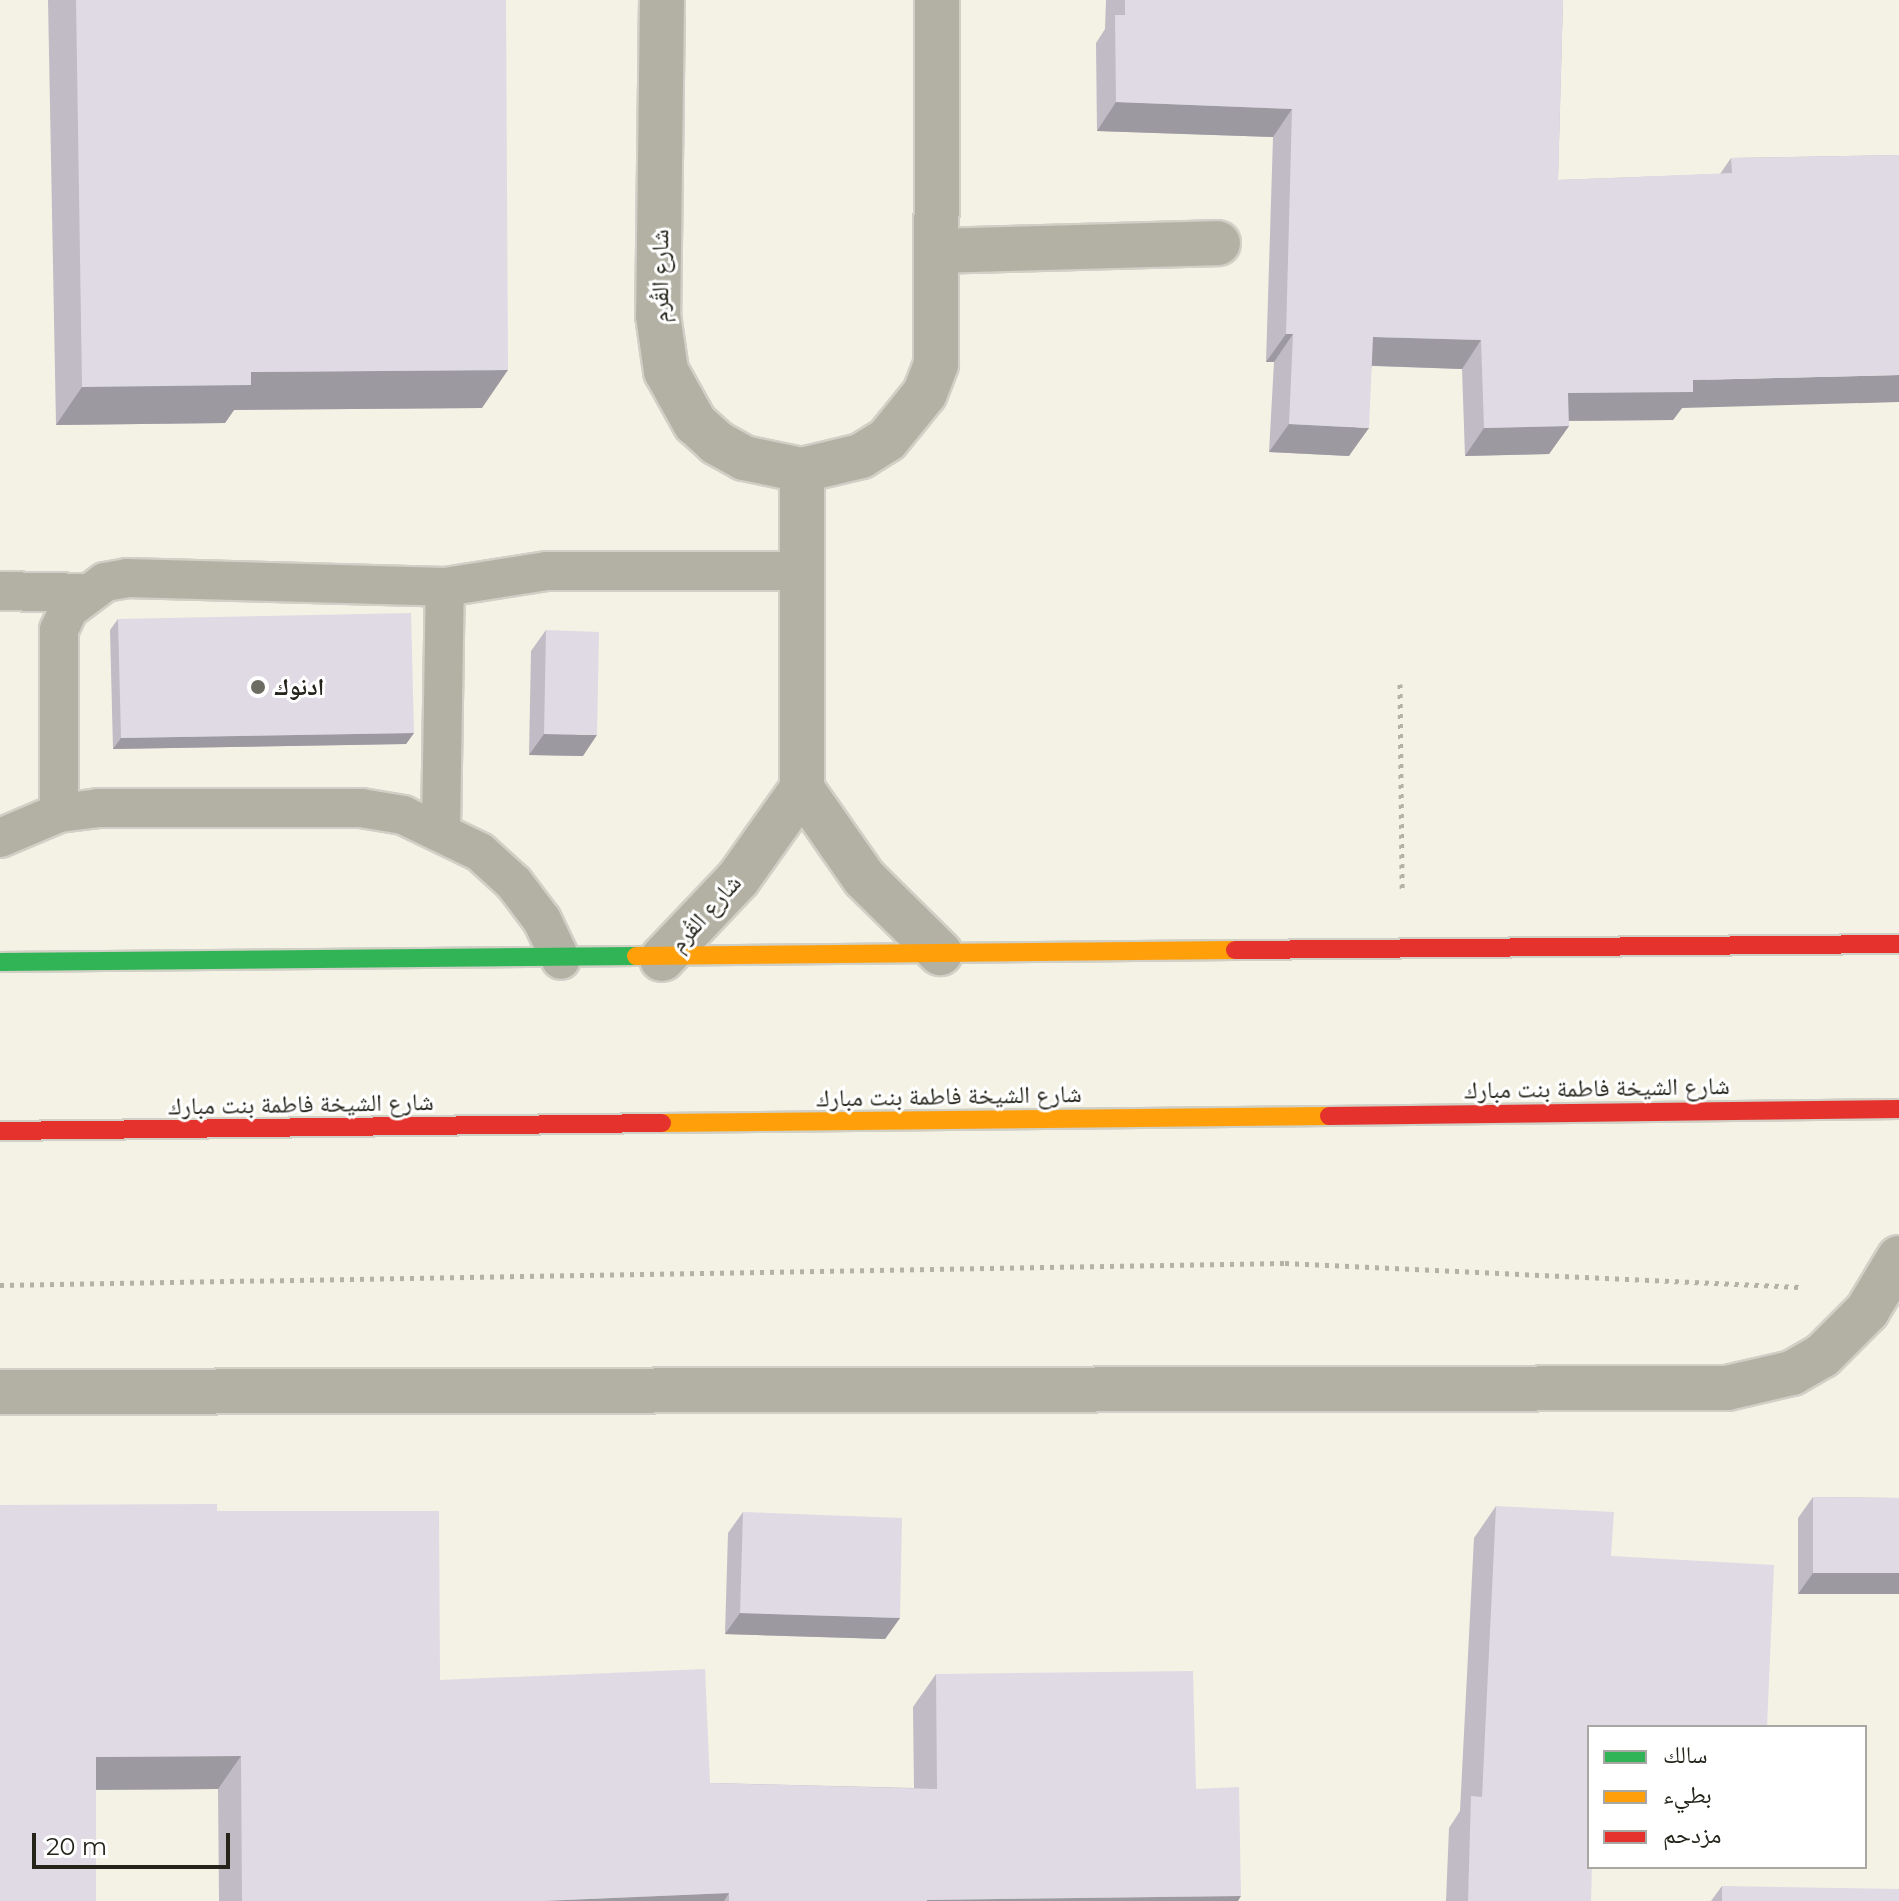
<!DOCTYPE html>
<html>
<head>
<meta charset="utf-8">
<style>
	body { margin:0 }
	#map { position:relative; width:1899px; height:1901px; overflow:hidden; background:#f4f2e5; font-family:Montserrat,"Noto Naskh Arabic",sans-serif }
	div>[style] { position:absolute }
	.path>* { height:5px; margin-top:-2.5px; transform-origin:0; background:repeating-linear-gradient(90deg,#b4b2a7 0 4px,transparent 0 10px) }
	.roads { filter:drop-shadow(2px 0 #d1d0c6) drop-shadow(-2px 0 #d1d0c6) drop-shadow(0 2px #d1d0c6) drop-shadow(0 -2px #d1d0c6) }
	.lane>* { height:38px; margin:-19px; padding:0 19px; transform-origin:19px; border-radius:19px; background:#b3b1a4 }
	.street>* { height:44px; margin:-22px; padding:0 22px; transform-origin:22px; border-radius:22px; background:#b3b1a4 }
	.fast>* { height:18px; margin:-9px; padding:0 9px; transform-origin:9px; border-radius:9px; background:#30b455 }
	.slow>* { height:18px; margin:-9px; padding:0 9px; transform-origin:9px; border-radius:9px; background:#ff9f0a }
	.jam>* { height:18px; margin:-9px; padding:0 9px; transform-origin:9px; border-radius:9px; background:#e5322d }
	.wall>* { inset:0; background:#c0bbc4 }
	.shaded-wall>* { inset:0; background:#9c99a0 }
	.building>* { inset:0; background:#dfdae4 }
	.dots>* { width:22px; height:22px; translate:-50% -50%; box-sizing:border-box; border:4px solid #fff; border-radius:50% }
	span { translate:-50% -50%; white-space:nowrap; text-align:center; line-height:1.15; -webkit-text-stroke:6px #fff; paint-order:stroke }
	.street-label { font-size:24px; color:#25241b }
	.poi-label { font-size:24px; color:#25241b; font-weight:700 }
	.left { translate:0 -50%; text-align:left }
	.legend { position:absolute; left:1587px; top:1725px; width:280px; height:144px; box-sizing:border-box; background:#fff; border:2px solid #a8a7a4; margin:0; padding:10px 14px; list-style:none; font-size:24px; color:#25241b }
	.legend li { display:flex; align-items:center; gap:16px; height:40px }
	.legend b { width:40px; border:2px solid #a8a7a4 }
	.scale { position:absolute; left:32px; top:1833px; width:198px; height:36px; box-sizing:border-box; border:4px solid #25241b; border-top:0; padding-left:10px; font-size:24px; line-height:28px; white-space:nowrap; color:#25241b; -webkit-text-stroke:6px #fff; paint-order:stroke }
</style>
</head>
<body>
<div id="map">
	<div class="path">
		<div style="left:1400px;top:684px;width:207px;rotate:89.4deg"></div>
		<div style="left:0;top:1285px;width:1285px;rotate:-0.98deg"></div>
		<div style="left:1285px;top:1263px;width:515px;rotate:2.67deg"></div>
	</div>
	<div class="roads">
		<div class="lane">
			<div style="left:0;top:591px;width:85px;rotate:1.3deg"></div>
			<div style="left:59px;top:813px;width:183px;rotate:-90deg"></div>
			<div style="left:59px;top:630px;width:23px;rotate:-65deg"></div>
			<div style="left:69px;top:609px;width:45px;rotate:-36.9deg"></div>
			<div style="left:105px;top:582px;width:22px;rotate:-10deg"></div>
			<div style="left:127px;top:578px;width:318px;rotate:1.6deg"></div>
			<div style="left:445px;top:587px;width:103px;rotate:-8.9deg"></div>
			<div style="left:547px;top:571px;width:255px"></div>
			<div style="left:441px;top:830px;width:243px;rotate:-89.1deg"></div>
			<div style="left:0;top:838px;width:64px;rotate:-23deg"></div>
			<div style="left:59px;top:813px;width:39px;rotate:-7deg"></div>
			<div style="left:98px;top:808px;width:263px"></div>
			<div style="left:361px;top:808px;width:43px;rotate:9.5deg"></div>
			<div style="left:403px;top:815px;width:85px;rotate:25.7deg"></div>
			<div style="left:480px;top:852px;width:46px;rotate:42.4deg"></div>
			<div style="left:514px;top:883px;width:46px;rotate:52.9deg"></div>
			<div style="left:542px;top:920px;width:44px;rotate:64.6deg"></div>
		</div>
		<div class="street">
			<div style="left:662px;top:0;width:315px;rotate:90.7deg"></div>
			<div style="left:658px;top:315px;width:57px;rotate:81.9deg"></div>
			<div style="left:666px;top:371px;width:60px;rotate:60.9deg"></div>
			<div style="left:695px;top:423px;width:30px;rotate:42deg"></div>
			<div style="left:717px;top:443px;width:31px;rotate:29deg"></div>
			<div style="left:744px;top:458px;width:59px;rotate:11.7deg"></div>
			<div style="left:802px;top:470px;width:61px;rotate:-13.3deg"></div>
			<div style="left:861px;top:456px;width:31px;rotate:-32deg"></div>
			<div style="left:887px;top:440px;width:60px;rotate:-51deg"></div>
			<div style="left:925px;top:393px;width:31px;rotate:-69deg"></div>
			<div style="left:936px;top:364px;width:364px;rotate:-89.8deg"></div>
			<div style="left:939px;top:251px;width:279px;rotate:-1.6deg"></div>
			<div style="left:802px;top:470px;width:319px;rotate:90deg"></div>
			<div style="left:802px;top:789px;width:108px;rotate:55.1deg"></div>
			<div style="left:864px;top:878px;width:107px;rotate:44.6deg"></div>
			<div style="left:662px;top:959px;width:110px;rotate:-46.5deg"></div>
			<div style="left:738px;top:879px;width:110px;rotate:-54.6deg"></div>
			<div style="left:0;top:1392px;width:1727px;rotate:-0.13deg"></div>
			<div style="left:1727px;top:1388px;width:67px;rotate:-13deg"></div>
			<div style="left:1792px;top:1373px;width:34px;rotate:-30deg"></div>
			<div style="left:1822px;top:1356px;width:64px;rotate:-45deg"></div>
			<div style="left:1867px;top:1311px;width:62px;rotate:-58.9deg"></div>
		</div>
		<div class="fast">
			<div style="left:0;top:962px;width:636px;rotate:-0.54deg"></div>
		</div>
		<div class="slow">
			<div style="left:636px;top:956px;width:599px;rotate:-0.57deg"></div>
			<div style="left:662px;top:1123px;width:667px;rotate:-0.6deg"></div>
		</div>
		<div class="jam">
			<div style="left:1235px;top:950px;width:664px;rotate:-0.52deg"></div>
			<div style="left:1329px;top:1116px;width:570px;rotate:-0.7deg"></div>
			<div style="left:0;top:1131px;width:662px;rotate:-0.69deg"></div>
		</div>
	</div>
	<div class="wall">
		<div style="clip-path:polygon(48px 0,506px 0,482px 408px,234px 410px,225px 423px,56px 425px)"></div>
		<div style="clip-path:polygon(1106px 0,1563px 0,1558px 180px,1720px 174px,1731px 158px,1899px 155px,1682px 408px,1673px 420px,1569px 421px,1569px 426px,1549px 454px,1465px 456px,1462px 369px,1372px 366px,1349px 456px,1269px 452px,1274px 362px,1266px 362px,1273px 137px,1097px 131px,1096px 43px,1105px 29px)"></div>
		<div style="clip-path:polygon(118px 619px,414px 733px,406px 744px,113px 749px,110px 630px)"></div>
		<div style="clip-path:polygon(546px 630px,583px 756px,529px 755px,531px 651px)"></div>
		<div style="clip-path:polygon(1813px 1497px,1899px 1498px,1798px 1594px,1798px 1518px)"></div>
		<div style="clip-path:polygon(1496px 1506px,1589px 1727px,1591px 1901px,1446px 1901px,1449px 1828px,1460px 1811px,1474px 1538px)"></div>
		<div style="clip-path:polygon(217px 1511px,440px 1680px,710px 1783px,914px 1788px,913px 1707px,936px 1674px,1196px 1789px,1238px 1901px,219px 1901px,218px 1789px,96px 1790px,0 1901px)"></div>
		<div style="clip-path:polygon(743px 1512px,900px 1618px,885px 1639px,725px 1634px,728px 1533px)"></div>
		<div style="clip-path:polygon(1722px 1886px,1899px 1901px,1711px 1901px)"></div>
	</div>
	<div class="shaded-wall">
		<div style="clip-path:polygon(1116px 102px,1292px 109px,1273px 137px,1097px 131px)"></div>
		<div style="clip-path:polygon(1286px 334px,1293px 334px,1274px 362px,1266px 362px)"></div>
		<div style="clip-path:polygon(1373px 337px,1481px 340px,1462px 369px,1353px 365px)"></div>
		<div style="clip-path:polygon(508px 370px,482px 408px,234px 410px,225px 423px,56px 425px,82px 387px,251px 372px)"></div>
		<div style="clip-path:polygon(1899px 375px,1899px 402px,1682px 408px,1673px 420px,1548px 421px,1568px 393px,1693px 380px)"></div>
		<div style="clip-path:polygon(1289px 424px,1369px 428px,1349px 456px,1269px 452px)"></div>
		<div style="clip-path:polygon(1569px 426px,1549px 454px,1465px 456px,1484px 428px)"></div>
		<div style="clip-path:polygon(414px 733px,406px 744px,113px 749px,121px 738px)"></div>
		<div style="clip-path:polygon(544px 734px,597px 735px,583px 756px,529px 755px)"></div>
		<div style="clip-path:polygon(1813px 1573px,1899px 1573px,1899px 1594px,1798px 1594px)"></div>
		<div style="clip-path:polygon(740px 1613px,900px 1618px,885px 1639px,725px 1634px)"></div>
		<div style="clip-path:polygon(241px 1756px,218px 1789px,73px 1790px,96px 1757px)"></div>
		<div style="clip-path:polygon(729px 1893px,724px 1901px,542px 1901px)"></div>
		<div style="clip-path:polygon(1241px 1896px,1238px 1901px,926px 1901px,927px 1900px)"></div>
	</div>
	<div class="building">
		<div style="clip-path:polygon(76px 0,506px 0,508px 370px,251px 372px,251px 385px,82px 387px)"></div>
		<div style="clip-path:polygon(1125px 0,1563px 0,1558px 180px,1732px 173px,1731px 158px,1899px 155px,1899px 375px,1693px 380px,1693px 392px,1568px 393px,1569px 426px,1484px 428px,1481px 340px,1373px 337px,1369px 428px,1289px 424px,1293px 334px,1286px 334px,1292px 109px,1116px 102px,1115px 15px,1125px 15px)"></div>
		<div style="clip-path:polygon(411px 613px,414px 733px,121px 738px,118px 619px)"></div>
		<div style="clip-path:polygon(546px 630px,599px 632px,597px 735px,544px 734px)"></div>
		<div style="clip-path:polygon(1813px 1497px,1899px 1498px,1899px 1573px,1813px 1573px)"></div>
		<div style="clip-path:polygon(217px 1504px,217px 1511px,439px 1511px,440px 1680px,705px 1669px,710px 1783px,937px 1789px,936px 1674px,1193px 1671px,1196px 1789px,1239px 1787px,1241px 1896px,927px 1900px,927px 1901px,729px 1901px,729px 1893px,542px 1901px,242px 1901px,241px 1756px,96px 1757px,96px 1901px,0 1901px,0 1505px)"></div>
		<div style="clip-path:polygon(1496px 1506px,1614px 1512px,1611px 1556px,1774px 1565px,1767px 1727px,1589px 1727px,1589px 1867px,1592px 1867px,1591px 1901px,1468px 1901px,1471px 1796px,1482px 1797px)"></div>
		<div style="clip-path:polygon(743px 1512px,902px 1518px,900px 1618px,740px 1613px)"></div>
		<div style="clip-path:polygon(1722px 1886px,1899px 1889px,1899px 1901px,1722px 1901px)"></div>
	</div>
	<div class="dots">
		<div style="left:258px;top:687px;background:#6d6c62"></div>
	</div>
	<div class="street-label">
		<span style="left:660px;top:276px;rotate:-90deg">شارع القُرم</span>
		<span style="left:705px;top:913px;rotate:-48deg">شارع القُرم</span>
		<span style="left:1597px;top:1088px;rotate:-1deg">شارع الشيخة فاطمة بنت مبارك</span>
		<span style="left:949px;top:1096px;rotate:-1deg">شارع الشيخة فاطمة بنت مبارك</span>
		<span style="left:301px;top:1104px;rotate:-1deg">شارع الشيخة فاطمة بنت مبارك</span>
	</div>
	<div class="poi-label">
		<span class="left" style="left:274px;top:687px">ادنوك</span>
	</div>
	<ul class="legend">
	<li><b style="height:10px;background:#30b455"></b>سالك</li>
	<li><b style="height:10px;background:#ff9f0a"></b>بطيء</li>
	<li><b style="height:10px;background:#e5322d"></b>مزدحم</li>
	</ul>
	<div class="scale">20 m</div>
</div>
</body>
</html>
